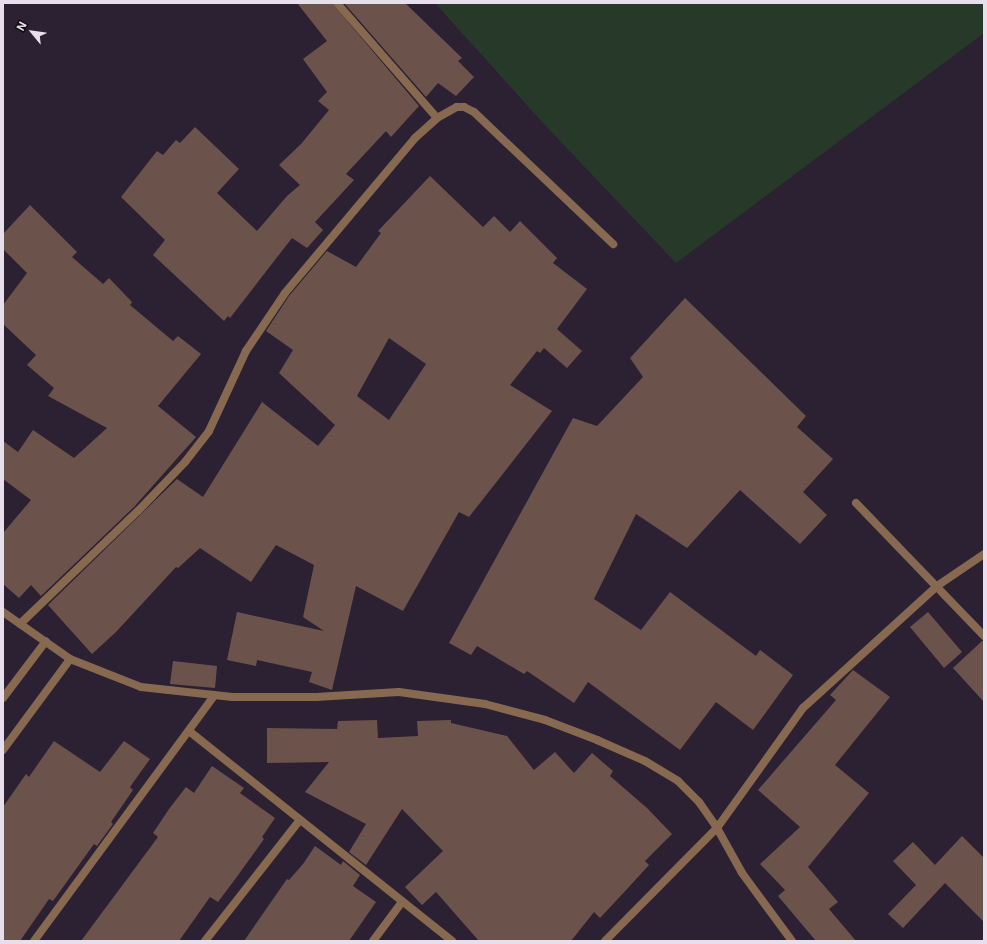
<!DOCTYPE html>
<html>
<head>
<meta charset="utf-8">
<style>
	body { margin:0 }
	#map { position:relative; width:987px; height:944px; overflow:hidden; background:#2b2132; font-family:Inter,sans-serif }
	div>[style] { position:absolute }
	.green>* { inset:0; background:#273a2a }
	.building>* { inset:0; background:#6b534c }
	.street>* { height:8px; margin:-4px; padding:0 4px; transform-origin:4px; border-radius:4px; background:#876950 }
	span { translate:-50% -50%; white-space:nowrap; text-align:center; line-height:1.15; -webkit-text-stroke:3px #110d14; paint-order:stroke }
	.frame { position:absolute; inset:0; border:4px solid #e7e0ec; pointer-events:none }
	.north { position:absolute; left:12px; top:12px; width:40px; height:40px; -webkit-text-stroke:3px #110d14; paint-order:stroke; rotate:299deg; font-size:11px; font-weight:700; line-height:16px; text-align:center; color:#e7e0ec }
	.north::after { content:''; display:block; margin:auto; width:14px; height:18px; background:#e7e0ec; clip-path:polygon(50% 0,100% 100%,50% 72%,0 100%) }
</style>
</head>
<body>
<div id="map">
	<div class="green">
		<div style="clip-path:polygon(435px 3px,984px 3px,984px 33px,676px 263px,544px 124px)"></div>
	</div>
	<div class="building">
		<div style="clip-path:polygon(297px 3px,332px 3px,419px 106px,391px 137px,386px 131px,346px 174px,354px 180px,315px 222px,323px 230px,307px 248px,292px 238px,230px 318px,228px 316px,224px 321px,153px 255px,165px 240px,121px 197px,157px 151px,163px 155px,176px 140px,180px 143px,195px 127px,239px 169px,217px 193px,257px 231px,287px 196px,300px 185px,279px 165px,301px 144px,329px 110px,318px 101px,327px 92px,303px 59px,327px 41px)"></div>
		<div style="clip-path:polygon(344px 3px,405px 3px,462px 58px,458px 61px,474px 77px,456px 96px,438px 83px,426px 97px)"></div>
		<div style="clip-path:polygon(evenodd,430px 176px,483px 227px,494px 216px,510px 232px,520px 221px,557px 258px,553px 263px,587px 289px,557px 329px,582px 351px,567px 368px,544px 348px,540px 353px,537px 351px,510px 385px,552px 411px,469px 517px,459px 512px,403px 611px,356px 586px,332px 690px,309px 682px,312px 672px,257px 660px,256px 666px,227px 660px,237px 612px,324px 631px,303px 617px,314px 565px,276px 545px,251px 582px,200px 548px,178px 568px,176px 567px,116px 632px,92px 654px,48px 605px,177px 479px,203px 497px,262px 402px,318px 446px,335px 425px,279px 373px,293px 350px,266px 331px,289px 296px,327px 251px,356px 267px,381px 233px,378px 231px,430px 176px,389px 338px,426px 364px,389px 420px,357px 396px,389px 338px)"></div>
		<div style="clip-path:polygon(30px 205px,77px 252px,72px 257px,103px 284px,109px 278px,132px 302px,130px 305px,173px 341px,178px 336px,201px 354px,158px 406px,196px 437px,134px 507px,41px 596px,31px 585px,19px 598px,3px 584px,3px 533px,31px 500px,3px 479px,3px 441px,18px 452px,33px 430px,74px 458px,107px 428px,48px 396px,54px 388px,27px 365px,36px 355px,3px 324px,3px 305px,27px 273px,3px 249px,3px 234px)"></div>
		<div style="clip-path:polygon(685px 298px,806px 416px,797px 427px,833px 459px,803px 492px,827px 515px,800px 544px,740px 490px,687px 548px,636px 514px,594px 599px,641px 630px,670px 592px,756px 656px,760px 650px,793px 675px,753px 730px,716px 702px,680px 750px,588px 682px,574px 703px,527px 671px,524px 674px,477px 646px,471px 655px,449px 643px,573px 418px,597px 426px,643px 377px,630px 358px)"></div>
		<div style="clip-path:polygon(928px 612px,962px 652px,944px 668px,910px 627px)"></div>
		<div style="clip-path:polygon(982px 641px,984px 641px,984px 702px,953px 668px)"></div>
		<div style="clip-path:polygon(173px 661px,217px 666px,215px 688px,170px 684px)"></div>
		<div style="clip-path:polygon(853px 670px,890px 697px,835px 765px,869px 793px,808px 867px,838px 902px,829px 909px,856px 941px,816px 941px,778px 896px,785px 890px,760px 864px,800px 827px,758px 790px,836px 700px,830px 695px)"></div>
		<div style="clip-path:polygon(377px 720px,378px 738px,418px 736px,417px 721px,451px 720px,451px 723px,507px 736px,534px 770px,555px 752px,574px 773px,592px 753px,613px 771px,610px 776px,647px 808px,672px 834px,645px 861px,649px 865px,628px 888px,600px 918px,594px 912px,571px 941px,479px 941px,436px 892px,422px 905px,405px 887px,443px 851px,402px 809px,366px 865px,349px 852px,366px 824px,305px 792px,329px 762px,267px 763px,267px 728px,337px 729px,338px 721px)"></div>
		<div style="clip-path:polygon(54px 741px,100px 772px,124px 741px,150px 759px,130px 787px,133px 790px,111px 822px,113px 824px,97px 846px,94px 844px,53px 901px,49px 899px,20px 941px,3px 941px,3px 807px,26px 774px,29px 777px)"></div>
		<div style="clip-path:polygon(212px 766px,244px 788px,240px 793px,275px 818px,262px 837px,264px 839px,236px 878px,218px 902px,210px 897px,179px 941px,81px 941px,158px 837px,153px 833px,169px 809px,186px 787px,194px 793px)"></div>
		<div style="clip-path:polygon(962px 836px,984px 858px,984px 922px,945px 883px,903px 928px,888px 914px,916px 885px,893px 861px,913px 842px,935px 865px)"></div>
		<div style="clip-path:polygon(315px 846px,341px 865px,343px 861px,360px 875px,353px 886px,376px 902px,349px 941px,244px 941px,287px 879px,289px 880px,303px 864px)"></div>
	</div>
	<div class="street">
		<div style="left:337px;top:3px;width:152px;rotate:49deg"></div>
		<div style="left:856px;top:503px;width:185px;rotate:46.1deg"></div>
		<div style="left:3px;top:612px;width:82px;rotate:35deg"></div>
		<div style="left:70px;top:659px;width:76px;rotate:21.5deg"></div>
		<div style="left:141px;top:687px;width:92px;rotate:6.3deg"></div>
		<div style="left:232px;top:697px;width:84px"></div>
		<div style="left:316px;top:697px;width:83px;rotate:-3.4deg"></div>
		<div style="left:399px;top:692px;width:87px;rotate:7.9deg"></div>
		<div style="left:485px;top:704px;width:62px;rotate:14.9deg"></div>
		<div style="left:545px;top:720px;width:56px;rotate:21deg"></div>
		<div style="left:597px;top:740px;width:52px;rotate:23.6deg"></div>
		<div style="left:645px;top:761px;width:39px;rotate:31deg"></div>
		<div style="left:678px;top:781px;width:30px;rotate:45deg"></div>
		<div style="left:699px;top:802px;width:32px;rotate:55deg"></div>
		<div style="left:717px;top:828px;width:51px;rotate:60.9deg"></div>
		<div style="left:742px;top:873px;width:84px;rotate:53.7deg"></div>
		<div style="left:20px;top:624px;width:163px;rotate:-43.8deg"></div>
		<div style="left:138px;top:511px;width:68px;rotate:-46.2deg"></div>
		<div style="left:185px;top:462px;width:39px;rotate:-52deg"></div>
		<div style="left:209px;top:431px;width:88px;rotate:-65.2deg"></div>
		<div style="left:246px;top:351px;width:70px;rotate:-56.1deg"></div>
		<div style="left:285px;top:293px;width:202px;rotate:-50deg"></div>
		<div style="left:415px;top:138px;width:30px;rotate:-42deg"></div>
		<div style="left:437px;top:118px;width:23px;rotate:-29deg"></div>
		<div style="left:457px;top:107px;width:7px"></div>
		<div style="left:464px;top:107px;width:11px;rotate:27deg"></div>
		<div style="left:474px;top:112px;width:192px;rotate:43.5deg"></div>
		<div style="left:3px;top:698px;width:71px;rotate:-53deg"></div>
		<div style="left:189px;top:731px;width:337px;rotate:38.6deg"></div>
		<div style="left:3px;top:750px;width:113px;rotate:-53.6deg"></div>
		<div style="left:34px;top:941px;width:305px;rotate:-53.7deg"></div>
		<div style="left:205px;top:941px;width:154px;rotate:-51.9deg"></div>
		<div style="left:373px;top:941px;width:49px;rotate:-53.4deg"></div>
		<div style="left:605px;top:941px;width:159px;rotate:-45.3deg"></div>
		<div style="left:717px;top:828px;width:148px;rotate:-54.4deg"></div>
		<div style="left:803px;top:708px;width:181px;rotate:-42.3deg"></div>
		<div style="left:937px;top:586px;width:57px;rotate:-34.2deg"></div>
	</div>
	<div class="frame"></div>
	<div class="north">N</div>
</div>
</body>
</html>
